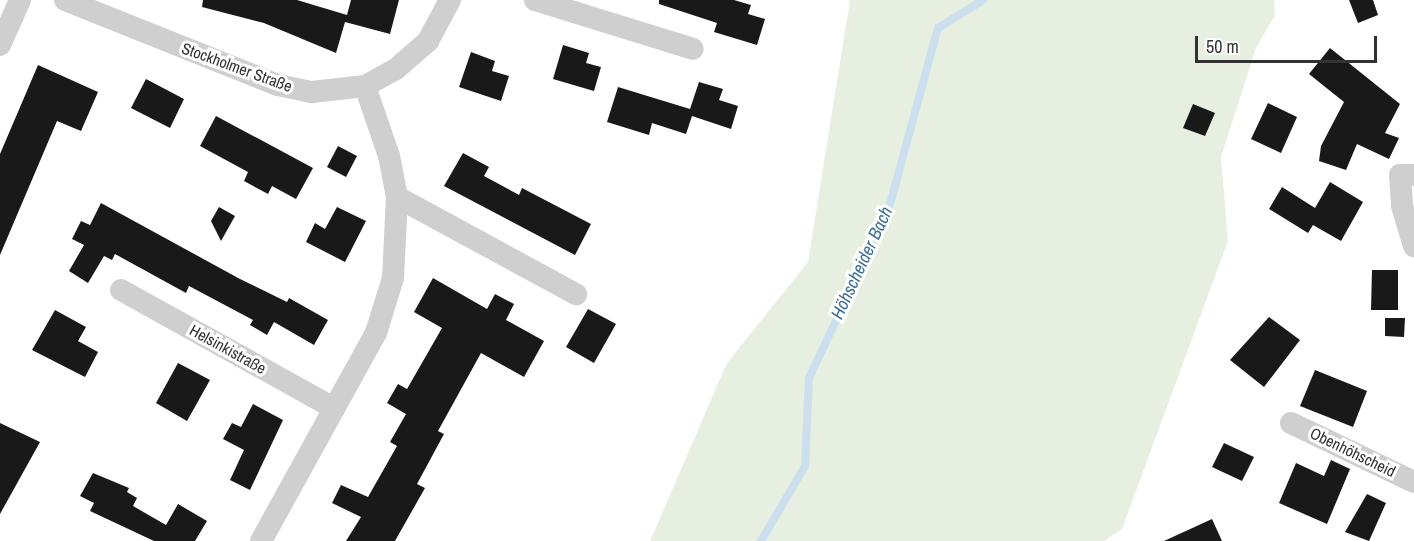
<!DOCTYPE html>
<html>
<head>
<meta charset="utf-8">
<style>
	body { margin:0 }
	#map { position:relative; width:1414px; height:541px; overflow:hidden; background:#fff; font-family:"Archivo Narrow",sans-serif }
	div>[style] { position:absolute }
	.green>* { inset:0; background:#e7efe0 }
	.stream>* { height:8px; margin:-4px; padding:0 4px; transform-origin:4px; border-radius:4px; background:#ccdfef }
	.building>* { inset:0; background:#191919 }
	.minor>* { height:22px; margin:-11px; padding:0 11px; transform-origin:11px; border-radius:11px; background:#cfcfcf }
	span { translate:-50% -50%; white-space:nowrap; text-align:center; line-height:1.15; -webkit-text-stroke:6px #fff; paint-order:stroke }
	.street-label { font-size:16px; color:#323232 }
	.water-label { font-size:18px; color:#3b6f99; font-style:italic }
	.scale { position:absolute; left:1195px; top:36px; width:182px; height:27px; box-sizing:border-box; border:3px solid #323232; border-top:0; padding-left:8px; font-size:18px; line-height:21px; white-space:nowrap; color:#323232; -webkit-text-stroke:4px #fff; paint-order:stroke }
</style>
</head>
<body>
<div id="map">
	<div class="green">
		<div style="clip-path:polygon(850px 0,1274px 0,1275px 15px,1256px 48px,1221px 157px,1228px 241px,1122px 529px,1104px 541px,650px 541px,727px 363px,808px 262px)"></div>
	</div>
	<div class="stream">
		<div style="left:761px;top:541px;width:87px;rotate:-59.6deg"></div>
		<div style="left:805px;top:466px;width:88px;rotate:-87.4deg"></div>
		<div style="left:809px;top:378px;width:188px;rotate:-64.8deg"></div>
		<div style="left:889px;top:208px;width:187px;rotate:-74.8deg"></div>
		<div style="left:938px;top:28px;width:53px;rotate:-31.9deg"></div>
	</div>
	<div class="building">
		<div style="clip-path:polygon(203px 0,297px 0,347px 15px,351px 0,399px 0,390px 34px,345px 22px,336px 53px,264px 23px,202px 7px)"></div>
		<div style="clip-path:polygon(659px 0,734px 0,751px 5px,748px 14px,765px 19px,757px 45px,714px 32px,717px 23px,659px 4px)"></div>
		<div style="clip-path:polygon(1349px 0,1373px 0,1378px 15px,1358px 23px)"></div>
		<div style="clip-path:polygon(563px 45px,589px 53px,586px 63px,601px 67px,594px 91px,553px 79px)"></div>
		<div style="clip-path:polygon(1330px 48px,1400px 104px,1385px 133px,1399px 138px,1389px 159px,1357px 144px,1346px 170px,1319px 161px,1321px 146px,1344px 102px,1309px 74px)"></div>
		<div style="clip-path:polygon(471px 52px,495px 61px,492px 71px,509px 76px,501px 101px,459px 87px)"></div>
		<div style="clip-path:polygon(38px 65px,98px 92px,81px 131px,57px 121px,0 255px,0 154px)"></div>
		<div style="clip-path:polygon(146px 79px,184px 99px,170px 128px,131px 108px)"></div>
		<div style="clip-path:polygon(699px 82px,723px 89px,719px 100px,738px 106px,731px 129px,692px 116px,686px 134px,652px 123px,649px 135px,607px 122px,618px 87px,690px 109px)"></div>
		<div style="clip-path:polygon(1268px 103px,1297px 117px,1281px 153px,1251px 139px)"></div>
		<div style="clip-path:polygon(1193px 104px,1215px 113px,1205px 136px,1183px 128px)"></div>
		<div style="clip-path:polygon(216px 116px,313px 168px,296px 199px,272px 186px,268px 194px,244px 181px,248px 172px,200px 146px)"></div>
		<div style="clip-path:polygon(338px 146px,357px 156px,346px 177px,327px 167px)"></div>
		<div style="clip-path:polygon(463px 153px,489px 167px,484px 176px,519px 195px,522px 188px,591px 224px,575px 255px,444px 186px)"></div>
		<div style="clip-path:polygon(1330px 182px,1363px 202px,1341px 241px,1313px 225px,1308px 233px,1269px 209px,1282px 187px,1315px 208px)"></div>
		<div style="clip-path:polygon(101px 203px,240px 279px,287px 302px,289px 298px,328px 320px,314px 345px,274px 322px,267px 335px,250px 325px,253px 320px,189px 286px,186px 293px,115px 254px,112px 260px,104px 256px,88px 283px,69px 271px,84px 245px,72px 239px,81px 221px,90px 225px)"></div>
		<div style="clip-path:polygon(219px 207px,235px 216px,221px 241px,211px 221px)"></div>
		<div style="clip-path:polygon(337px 207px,366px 221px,345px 262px,306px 242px,315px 223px,325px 229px)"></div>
		<div style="clip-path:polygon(1372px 270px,1398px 270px,1398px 310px,1371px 310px)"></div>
		<div style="clip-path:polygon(433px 278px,487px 309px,495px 294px,514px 304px,506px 320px,544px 341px,524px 377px,481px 353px,438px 431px,444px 434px,417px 484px,425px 488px,395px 541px,346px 541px,361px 517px,332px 503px,341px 485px,368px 497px,397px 446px,390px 442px,406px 414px,387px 403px,398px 384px,407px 389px,442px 328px,414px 312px)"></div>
		<div style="clip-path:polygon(588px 309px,616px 324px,594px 363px,566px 347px)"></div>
		<div style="clip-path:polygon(55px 310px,86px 327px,78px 341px,98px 352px,85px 377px,32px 350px)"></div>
		<div style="clip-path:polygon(1269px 317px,1300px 340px,1264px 387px,1230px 360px)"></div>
		<div style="clip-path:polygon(1385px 318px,1405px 318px,1404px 337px,1385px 336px)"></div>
		<div style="clip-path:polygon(178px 363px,210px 380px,187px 421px,156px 403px)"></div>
		<div style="clip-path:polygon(1315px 370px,1367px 391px,1353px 427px,1300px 406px)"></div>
		<div style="clip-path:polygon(253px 404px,283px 420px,250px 490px,230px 480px,244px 450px,223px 439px,232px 423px,241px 427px)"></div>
		<div style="clip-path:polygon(0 423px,40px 442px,0 514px)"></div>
		<div style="clip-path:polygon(1224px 443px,1254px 457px,1242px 481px,1212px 467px)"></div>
		<div style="clip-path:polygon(1331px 460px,1350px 469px,1327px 524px,1279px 503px,1296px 463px,1324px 476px)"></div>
		<div style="clip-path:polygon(93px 473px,129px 488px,127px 492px,137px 498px,133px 506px,166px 525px,178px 504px,207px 521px,195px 541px,154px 541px,90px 511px,94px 503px,80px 496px)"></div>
		<div style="clip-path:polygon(1367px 494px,1386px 503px,1369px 541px,1345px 532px)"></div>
		<div style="clip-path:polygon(1212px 519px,1222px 541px,1164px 541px)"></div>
	</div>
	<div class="minor">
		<div style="left:65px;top:0;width:229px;rotate:21.8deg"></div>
		<div style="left:278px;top:85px;width:35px;rotate:12deg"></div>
		<div style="left:312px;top:92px;width:53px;rotate:-6.5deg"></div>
		<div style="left:365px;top:86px;width:35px;rotate:-29deg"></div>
		<div style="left:396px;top:69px;width:43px;rotate:-41.2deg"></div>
		<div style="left:428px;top:41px;width:47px;rotate:-61.8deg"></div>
		<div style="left:535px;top:0;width:165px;rotate:17.2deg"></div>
		<div style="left:0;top:45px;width:49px;rotate:-66deg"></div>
		<div style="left:1414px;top:175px;width:14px;rotate:180deg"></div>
		<div style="left:1400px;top:175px;width:31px;rotate:86deg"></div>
		<div style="left:1402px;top:206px;width:42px;rotate:73.3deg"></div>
		<div style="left:397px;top:197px;width:204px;rotate:28.5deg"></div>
		<div style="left:121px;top:290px;width:244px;rotate:29deg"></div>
		<div style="left:1291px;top:423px;width:136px;rotate:25.6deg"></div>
		<div style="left:261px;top:541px;width:238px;rotate:-61.1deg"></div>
		<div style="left:376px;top:333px;width:58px;rotate:-72.8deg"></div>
		<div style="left:393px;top:278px;width:81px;rotate:-87.2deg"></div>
		<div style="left:397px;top:197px;width:42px;rotate:-101deg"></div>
		<div style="left:389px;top:156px;width:74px;rotate:-108.9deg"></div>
	</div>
	<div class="street-label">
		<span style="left:237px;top:67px;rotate:20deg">Stockholmer Straße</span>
		<span style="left:228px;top:349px;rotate:29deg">Helsinkistraße</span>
		<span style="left:1353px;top:452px;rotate:26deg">Obenhöhscheid</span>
	</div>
	<div class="water-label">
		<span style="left:862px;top:263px;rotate:-65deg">Höhscheider Bach</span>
	</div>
	<div class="scale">50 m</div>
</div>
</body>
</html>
